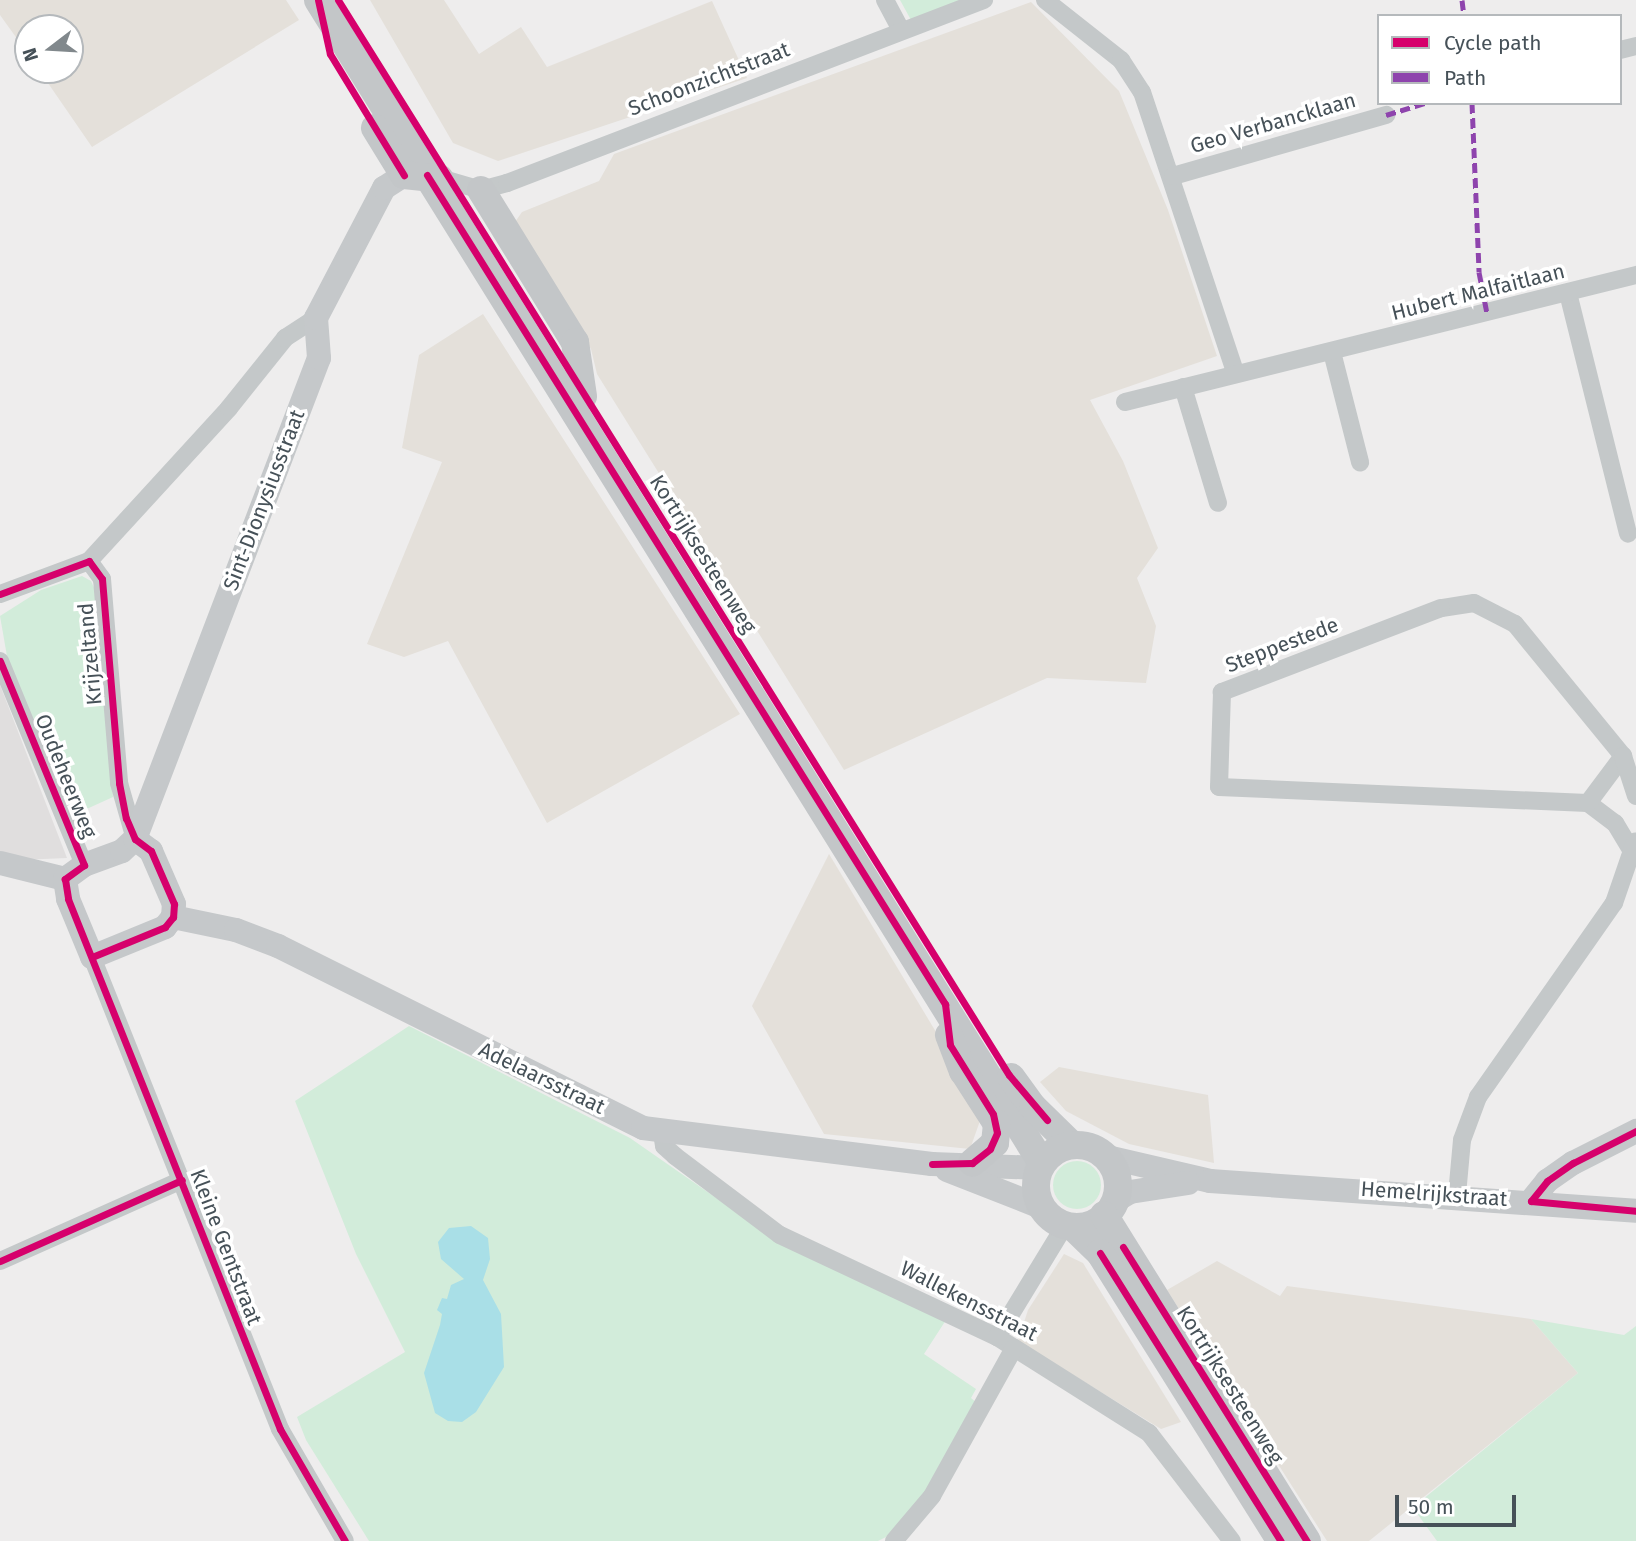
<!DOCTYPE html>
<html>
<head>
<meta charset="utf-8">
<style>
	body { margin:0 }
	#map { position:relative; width:1636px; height:1541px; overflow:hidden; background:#eeeded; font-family:"Fira Sans",sans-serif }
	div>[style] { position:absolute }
	.commercial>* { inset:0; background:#e4e0da }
	.education>* { inset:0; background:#e0dede }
	.green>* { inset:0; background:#d2ecda }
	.round { border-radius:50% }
	.water>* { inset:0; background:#a9dfe7 }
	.street>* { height:18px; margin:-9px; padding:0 9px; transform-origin:9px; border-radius:9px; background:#c4c8c9 }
	.secondary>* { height:24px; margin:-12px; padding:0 12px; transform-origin:12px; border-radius:12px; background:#c5c8ca }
	.primary>* { height:28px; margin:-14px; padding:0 14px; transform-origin:14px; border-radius:14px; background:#c3c6c8 }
	.primary>.ring { margin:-14px; padding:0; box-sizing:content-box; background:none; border:28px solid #c3c6c8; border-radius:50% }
	.quiet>* { height:5px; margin-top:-2.5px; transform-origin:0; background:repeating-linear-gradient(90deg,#8e44ad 0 10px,transparent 0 15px) }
	.cycleway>* { height:7px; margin:-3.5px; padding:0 3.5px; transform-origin:3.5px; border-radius:3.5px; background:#d6006c }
	span { translate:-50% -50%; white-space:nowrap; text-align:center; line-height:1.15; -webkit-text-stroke:7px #fff; paint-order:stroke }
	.street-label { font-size:21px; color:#465158 }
	.legend { position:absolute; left:1377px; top:14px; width:245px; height:91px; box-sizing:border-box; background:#fff; border:2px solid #b5b9bc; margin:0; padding:9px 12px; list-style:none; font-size:21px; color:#465158 }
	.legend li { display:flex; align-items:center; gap:14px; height:35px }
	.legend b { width:35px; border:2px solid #b5b9bc }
	.north { position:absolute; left:14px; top:14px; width:70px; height:70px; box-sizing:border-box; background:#fff; border:2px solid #b5b9bc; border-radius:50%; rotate:253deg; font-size:19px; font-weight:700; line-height:28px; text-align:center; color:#465158 }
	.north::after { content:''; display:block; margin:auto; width:24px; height:32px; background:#81888c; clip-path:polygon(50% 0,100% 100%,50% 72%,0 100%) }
	.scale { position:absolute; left:1395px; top:1495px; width:121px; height:32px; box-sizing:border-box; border:4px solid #465158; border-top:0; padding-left:9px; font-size:21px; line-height:24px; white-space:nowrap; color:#465158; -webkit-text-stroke:5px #fff; paint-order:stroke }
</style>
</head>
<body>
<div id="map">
	<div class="commercial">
		<div style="clip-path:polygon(0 0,286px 0,299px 20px,92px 147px,39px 70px,70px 70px,70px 28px,28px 28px,28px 54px,0 15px)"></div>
		<div style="clip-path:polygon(370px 0,444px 0,479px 54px,521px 27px,547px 67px,712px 1px,747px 78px,498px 161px,453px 143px)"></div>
		<div style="clip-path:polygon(1031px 2px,1119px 91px,1168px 210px,1217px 356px,1090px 400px,1123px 461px,1158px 548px,1137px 578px,1156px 626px,1146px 683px,1047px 678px,844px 770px,597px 374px,591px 349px,515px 222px,522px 212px,599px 181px,614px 154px)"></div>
		<div style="clip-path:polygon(483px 314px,740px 714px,547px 823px,448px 641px,404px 657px,367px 644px,442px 462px,402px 448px,419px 355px)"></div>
		<div style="clip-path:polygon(829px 854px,960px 1072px,981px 1118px,970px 1149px,824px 1134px,752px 1006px)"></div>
		<div style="clip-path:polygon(1059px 1067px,1208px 1095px,1214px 1163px,1129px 1144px,1066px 1111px,1040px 1082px)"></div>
		<div style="clip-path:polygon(1064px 1254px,1083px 1263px,1181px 1422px,1161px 1429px,1018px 1341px,1028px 1310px)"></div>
		<div style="clip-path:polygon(1217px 1261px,1280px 1296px,1287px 1286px,1531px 1319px,1578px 1373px,1369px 1541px,1327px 1541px,1167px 1290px)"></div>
	</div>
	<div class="education">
		<div style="clip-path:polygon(0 685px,67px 858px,20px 860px,0 855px)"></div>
	</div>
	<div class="green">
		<div style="clip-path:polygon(900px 0,966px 0,911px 20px)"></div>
		<div style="clip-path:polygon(82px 576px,91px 581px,96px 592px,113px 797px,69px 817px,8px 662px,0 616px,41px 590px)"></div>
		<div style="clip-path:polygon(409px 1026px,630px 1138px,771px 1236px,946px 1320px,924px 1354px,976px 1389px,971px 1398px,977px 1403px,924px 1496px,886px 1537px,878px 1541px,369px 1541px,306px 1440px,297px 1417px,405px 1352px,356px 1254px,295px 1101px)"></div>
		<div class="round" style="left:1053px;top:1161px;width:48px;height:48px"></div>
		<div style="clip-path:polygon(1531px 1319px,1624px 1335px,1636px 1326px,1636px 1541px,1437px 1541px,1416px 1512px,1417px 1504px,1578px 1373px)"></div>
	</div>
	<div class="water">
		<div style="clip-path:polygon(471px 1226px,488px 1238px,490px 1259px,483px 1280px,501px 1314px,504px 1367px,476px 1412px,462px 1422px,448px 1421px,435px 1413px,424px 1373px,440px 1325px,442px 1314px,437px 1310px,442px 1298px,447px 1299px,451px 1285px,464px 1279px,441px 1259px,438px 1242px,449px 1228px)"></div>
	</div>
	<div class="street">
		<div style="left:885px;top:0;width:34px;rotate:62deg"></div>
		<div style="left:1045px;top:0;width:97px;rotate:38.3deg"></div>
		<div style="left:1121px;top:60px;width:38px;rotate:57deg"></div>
		<div style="left:1142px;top:92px;width:297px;rotate:71.6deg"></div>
		<div style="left:1620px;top:50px;width:16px;rotate:-14deg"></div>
		<div style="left:1173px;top:176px;width:222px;rotate:-16deg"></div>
		<div style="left:450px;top:181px;width:32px;rotate:16deg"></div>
		<div style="left:481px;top:190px;width:27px;rotate:-15deg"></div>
		<div style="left:507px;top:183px;width:511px;rotate:-20.99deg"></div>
		<div style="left:1568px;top:293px;width:248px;rotate:76deg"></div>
		<div style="left:1332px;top:352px;width:114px;rotate:75.7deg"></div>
		<div style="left:1183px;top:387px;width:121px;rotate:73.2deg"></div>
		<div style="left:1125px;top:402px;width:527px;rotate:-13.96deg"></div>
		<div style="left:89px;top:561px;width:22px;rotate:54deg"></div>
		<div style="left:102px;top:579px;width:205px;rotate:85.2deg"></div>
		<div style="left:119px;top:783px;width:58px;rotate:74.1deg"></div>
		<div style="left:0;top:594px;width:95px;rotate:-20.3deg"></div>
		<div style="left:89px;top:561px;width:207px;rotate:-47.5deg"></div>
		<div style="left:229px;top:408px;width:90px;rotate:-51.3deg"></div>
		<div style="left:285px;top:338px;width:37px;rotate:-33deg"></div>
		<div style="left:0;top:661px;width:221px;rotate:67.6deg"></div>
		<div style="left:1623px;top:756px;width:171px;rotate:-129.3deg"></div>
		<div style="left:1515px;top:624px;width:46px;rotate:-152.9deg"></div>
		<div style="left:1474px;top:603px;width:33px;rotate:171deg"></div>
		<div style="left:1441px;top:608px;width:235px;rotate:159deg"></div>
		<div style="left:1222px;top:692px;width:95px;rotate:91.8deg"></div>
		<div style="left:1219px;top:787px;width:369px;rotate:2.5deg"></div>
		<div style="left:1588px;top:803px;width:34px;rotate:37deg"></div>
		<div style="left:1615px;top:823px;width:35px;rotate:59deg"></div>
		<div style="left:1588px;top:803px;width:59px;rotate:-53.3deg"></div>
		<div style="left:1623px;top:756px;width:42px;rotate:72deg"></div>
		<div style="left:92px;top:957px;width:508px;rotate:68.28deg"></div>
		<div style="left:280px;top:1429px;width:129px;rotate:59.9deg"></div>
		<div style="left:662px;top:1133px;width:13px;rotate:81deg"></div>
		<div style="left:664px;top:1146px;width:15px;rotate:42deg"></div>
		<div style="left:675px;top:1156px;width:131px;rotate:37deg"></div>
		<div style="left:780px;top:1235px;width:240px;rotate:25.2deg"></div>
		<div style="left:997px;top:1337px;width:180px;rotate:32.3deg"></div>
		<div style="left:1149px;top:1433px;width:136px;rotate:52.5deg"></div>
		<div style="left:1457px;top:1195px;width:55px;rotate:-84.8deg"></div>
		<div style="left:1462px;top:1140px;width:46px;rotate:-69.6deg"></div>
		<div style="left:1478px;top:1097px;width:237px;rotate:-55deg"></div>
		<div style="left:1614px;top:903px;width:65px;rotate:-71deg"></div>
		<div style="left:0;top:1261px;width:199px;rotate:-24deg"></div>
		<div style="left:997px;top:1337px;width:131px;rotate:-58.7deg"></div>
		<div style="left:894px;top:1541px;width:59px;rotate:-49.8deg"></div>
		<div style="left:932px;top:1496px;width:169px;rotate:-61deg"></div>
	</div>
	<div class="secondary">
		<div style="left:0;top:863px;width:67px;rotate:13.8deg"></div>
		<div style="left:65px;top:879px;width:24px;rotate:-36deg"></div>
		<div style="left:84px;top:865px;width:40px;rotate:-20.2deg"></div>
		<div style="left:122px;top:851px;width:18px;rotate:-43deg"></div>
		<div style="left:135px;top:839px;width:515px;rotate:-69.07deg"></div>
		<div style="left:319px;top:358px;width:40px;rotate:-94.3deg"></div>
		<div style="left:316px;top:318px;width:147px;rotate:-62.4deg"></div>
		<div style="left:384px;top:188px;width:24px;rotate:-33deg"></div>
		<div style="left:65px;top:879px;width:20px;rotate:81deg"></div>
		<div style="left:68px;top:899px;width:63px;rotate:67.5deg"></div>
		<div style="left:92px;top:957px;width:79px;rotate:-22.3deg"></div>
		<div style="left:165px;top:927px;width:13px;rotate:-51deg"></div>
		<div style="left:173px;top:917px;width:13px;rotate:-86deg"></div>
		<div style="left:174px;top:904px;width:58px;rotate:-113.5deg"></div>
		<div style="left:151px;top:851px;width:20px;rotate:-143deg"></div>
		<div style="left:173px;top:917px;width:64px;rotate:11.7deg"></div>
		<div style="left:236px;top:930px;width:45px;rotate:20.9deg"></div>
		<div style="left:278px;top:946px;width:408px;rotate:26.5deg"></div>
		<div style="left:643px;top:1128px;width:291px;rotate:7.1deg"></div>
		<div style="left:932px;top:1164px;width:107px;rotate:2.1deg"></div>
		<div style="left:1107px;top:1157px;width:106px;rotate:13.1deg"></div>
		<div style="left:1210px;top:1181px;width:427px;rotate:4deg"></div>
		<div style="left:947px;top:1170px;width:101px;rotate:21.5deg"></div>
		<div style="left:1115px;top:1201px;width:17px;rotate:-31deg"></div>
		<div style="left:1130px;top:1192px;width:59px;rotate:-8.8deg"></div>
		<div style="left:1531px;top:1201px;width:26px;rotate:-51deg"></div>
		<div style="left:1547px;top:1181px;width:32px;rotate:-35deg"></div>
		<div style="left:1573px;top:1163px;width:71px;rotate:-26.9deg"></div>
	</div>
	<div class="primary">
		<div style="left:318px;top:0;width:1370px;rotate:58.1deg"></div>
		<div style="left:375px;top:128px;width:55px;rotate:58.3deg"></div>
		<div style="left:404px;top:175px;width:36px;rotate:6deg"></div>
		<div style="left:481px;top:190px;width:179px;rotate:58.3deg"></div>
		<div style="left:575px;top:342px;width:55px;rotate:81.6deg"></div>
		<div style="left:949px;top:1035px;width:39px;rotate:69deg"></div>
		<div style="left:963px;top:1071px;width:63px;rotate:57.3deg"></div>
		<div style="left:997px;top:1124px;width:19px;rotate:96deg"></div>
		<div style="left:995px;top:1143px;width:30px;rotate:139deg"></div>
		<div style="left:1011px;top:1077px;width:37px;rotate:54deg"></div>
		<div style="left:1033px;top:1107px;width:54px;rotate:44.3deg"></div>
		<div class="ring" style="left:1036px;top:1145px;width:54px;height:54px"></div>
		<div style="left:1104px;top:1215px;width:384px;rotate:58.1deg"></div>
		<div style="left:1073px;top:1227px;width:37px;rotate:44deg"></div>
		<div style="left:1100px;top:1253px;width:340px;rotate:57.9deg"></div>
	</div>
	<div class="quiet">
		<div style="left:1462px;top:0;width:16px;rotate:83deg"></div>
		<div style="left:1472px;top:103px;width:169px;rotate:87.6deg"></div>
		<div style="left:1479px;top:272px;width:42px;rotate:79deg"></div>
		<div style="left:1386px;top:115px;width:41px;rotate:-17.1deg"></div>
	</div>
	<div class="cycleway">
		<div style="left:318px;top:0;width:55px;rotate:77.5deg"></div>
		<div style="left:330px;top:54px;width:142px;rotate:58.6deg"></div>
		<div style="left:338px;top:0;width:1267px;rotate:58.03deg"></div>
		<div style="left:1009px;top:1075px;width:59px;rotate:49.8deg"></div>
		<div style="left:427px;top:175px;width:978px;rotate:58deg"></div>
		<div style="left:945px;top:1004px;width:41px;rotate:83deg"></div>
		<div style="left:950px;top:1045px;width:81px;rotate:58.1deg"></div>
		<div style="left:993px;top:1114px;width:19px;rotate:78deg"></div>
		<div style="left:997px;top:1133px;width:17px;rotate:114deg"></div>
		<div style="left:990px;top:1149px;width:23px;rotate:142deg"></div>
		<div style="left:972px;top:1163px;width:40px;rotate:178.6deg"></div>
		<div style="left:0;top:594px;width:95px;rotate:-20.3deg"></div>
		<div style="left:89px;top:561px;width:22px;rotate:54deg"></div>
		<div style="left:102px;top:579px;width:205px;rotate:85.2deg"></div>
		<div style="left:119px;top:783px;width:36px;rotate:79deg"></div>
		<div style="left:126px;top:818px;width:23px;rotate:67deg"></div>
		<div style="left:135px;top:839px;width:20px;rotate:37deg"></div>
		<div style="left:151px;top:851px;width:58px;rotate:66.5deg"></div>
		<div style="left:174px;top:904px;width:13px;rotate:94deg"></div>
		<div style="left:173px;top:917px;width:13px;rotate:129deg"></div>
		<div style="left:165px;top:927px;width:79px;rotate:157.7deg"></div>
		<div style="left:0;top:661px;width:221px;rotate:67.6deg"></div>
		<div style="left:84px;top:865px;width:24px;rotate:144deg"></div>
		<div style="left:65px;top:879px;width:20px;rotate:81deg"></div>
		<div style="left:68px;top:899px;width:571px;rotate:68.2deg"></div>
		<div style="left:280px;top:1429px;width:129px;rotate:59.9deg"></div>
		<div style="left:1531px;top:1201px;width:26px;rotate:-51deg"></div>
		<div style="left:1547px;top:1181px;width:32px;rotate:-35deg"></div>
		<div style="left:1573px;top:1163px;width:71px;rotate:-26.9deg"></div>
		<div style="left:1531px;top:1201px;width:105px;rotate:5.4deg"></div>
		<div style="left:1123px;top:1247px;width:347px;rotate:58deg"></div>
		<div style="left:1100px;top:1253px;width:340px;rotate:57.9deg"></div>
		<div style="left:0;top:1261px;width:199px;rotate:-24deg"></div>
	</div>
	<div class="street-label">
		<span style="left:709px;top:79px;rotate:-21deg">Schoonzichtstraat</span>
		<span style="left:1273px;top:123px;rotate:-16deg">Geo Verbancklaan</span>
		<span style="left:1478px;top:292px;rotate:-14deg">Hubert Malfaitlaan</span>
		<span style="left:264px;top:500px;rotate:-69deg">Sint-Dionysiusstraat</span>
		<span style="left:703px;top:554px;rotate:58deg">Kortrijksesteenweg</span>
		<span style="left:1282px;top:645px;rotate:-21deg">Steppestede</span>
		<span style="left:90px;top:654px;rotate:-95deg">Krijzeltand</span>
		<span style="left:66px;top:776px;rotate:68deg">Oudeheerweg</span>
		<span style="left:542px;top:1078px;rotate:26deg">Adelaarsstraat</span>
		<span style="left:1434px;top:1194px;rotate:4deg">Hemelrijkstraat</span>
		<span style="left:226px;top:1247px;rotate:69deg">Kleine Gentstraat</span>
		<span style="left:969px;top:1301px;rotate:27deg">Wallekensstraat</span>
		<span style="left:1230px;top:1385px;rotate:58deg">Kortrijksesteenweg</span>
	</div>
	<ul class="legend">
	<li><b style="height:9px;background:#d6006c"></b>Cycle path</li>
	<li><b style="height:9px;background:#8e44ad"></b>Path</li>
	</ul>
	<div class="north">N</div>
	<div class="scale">50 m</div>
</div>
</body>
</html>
